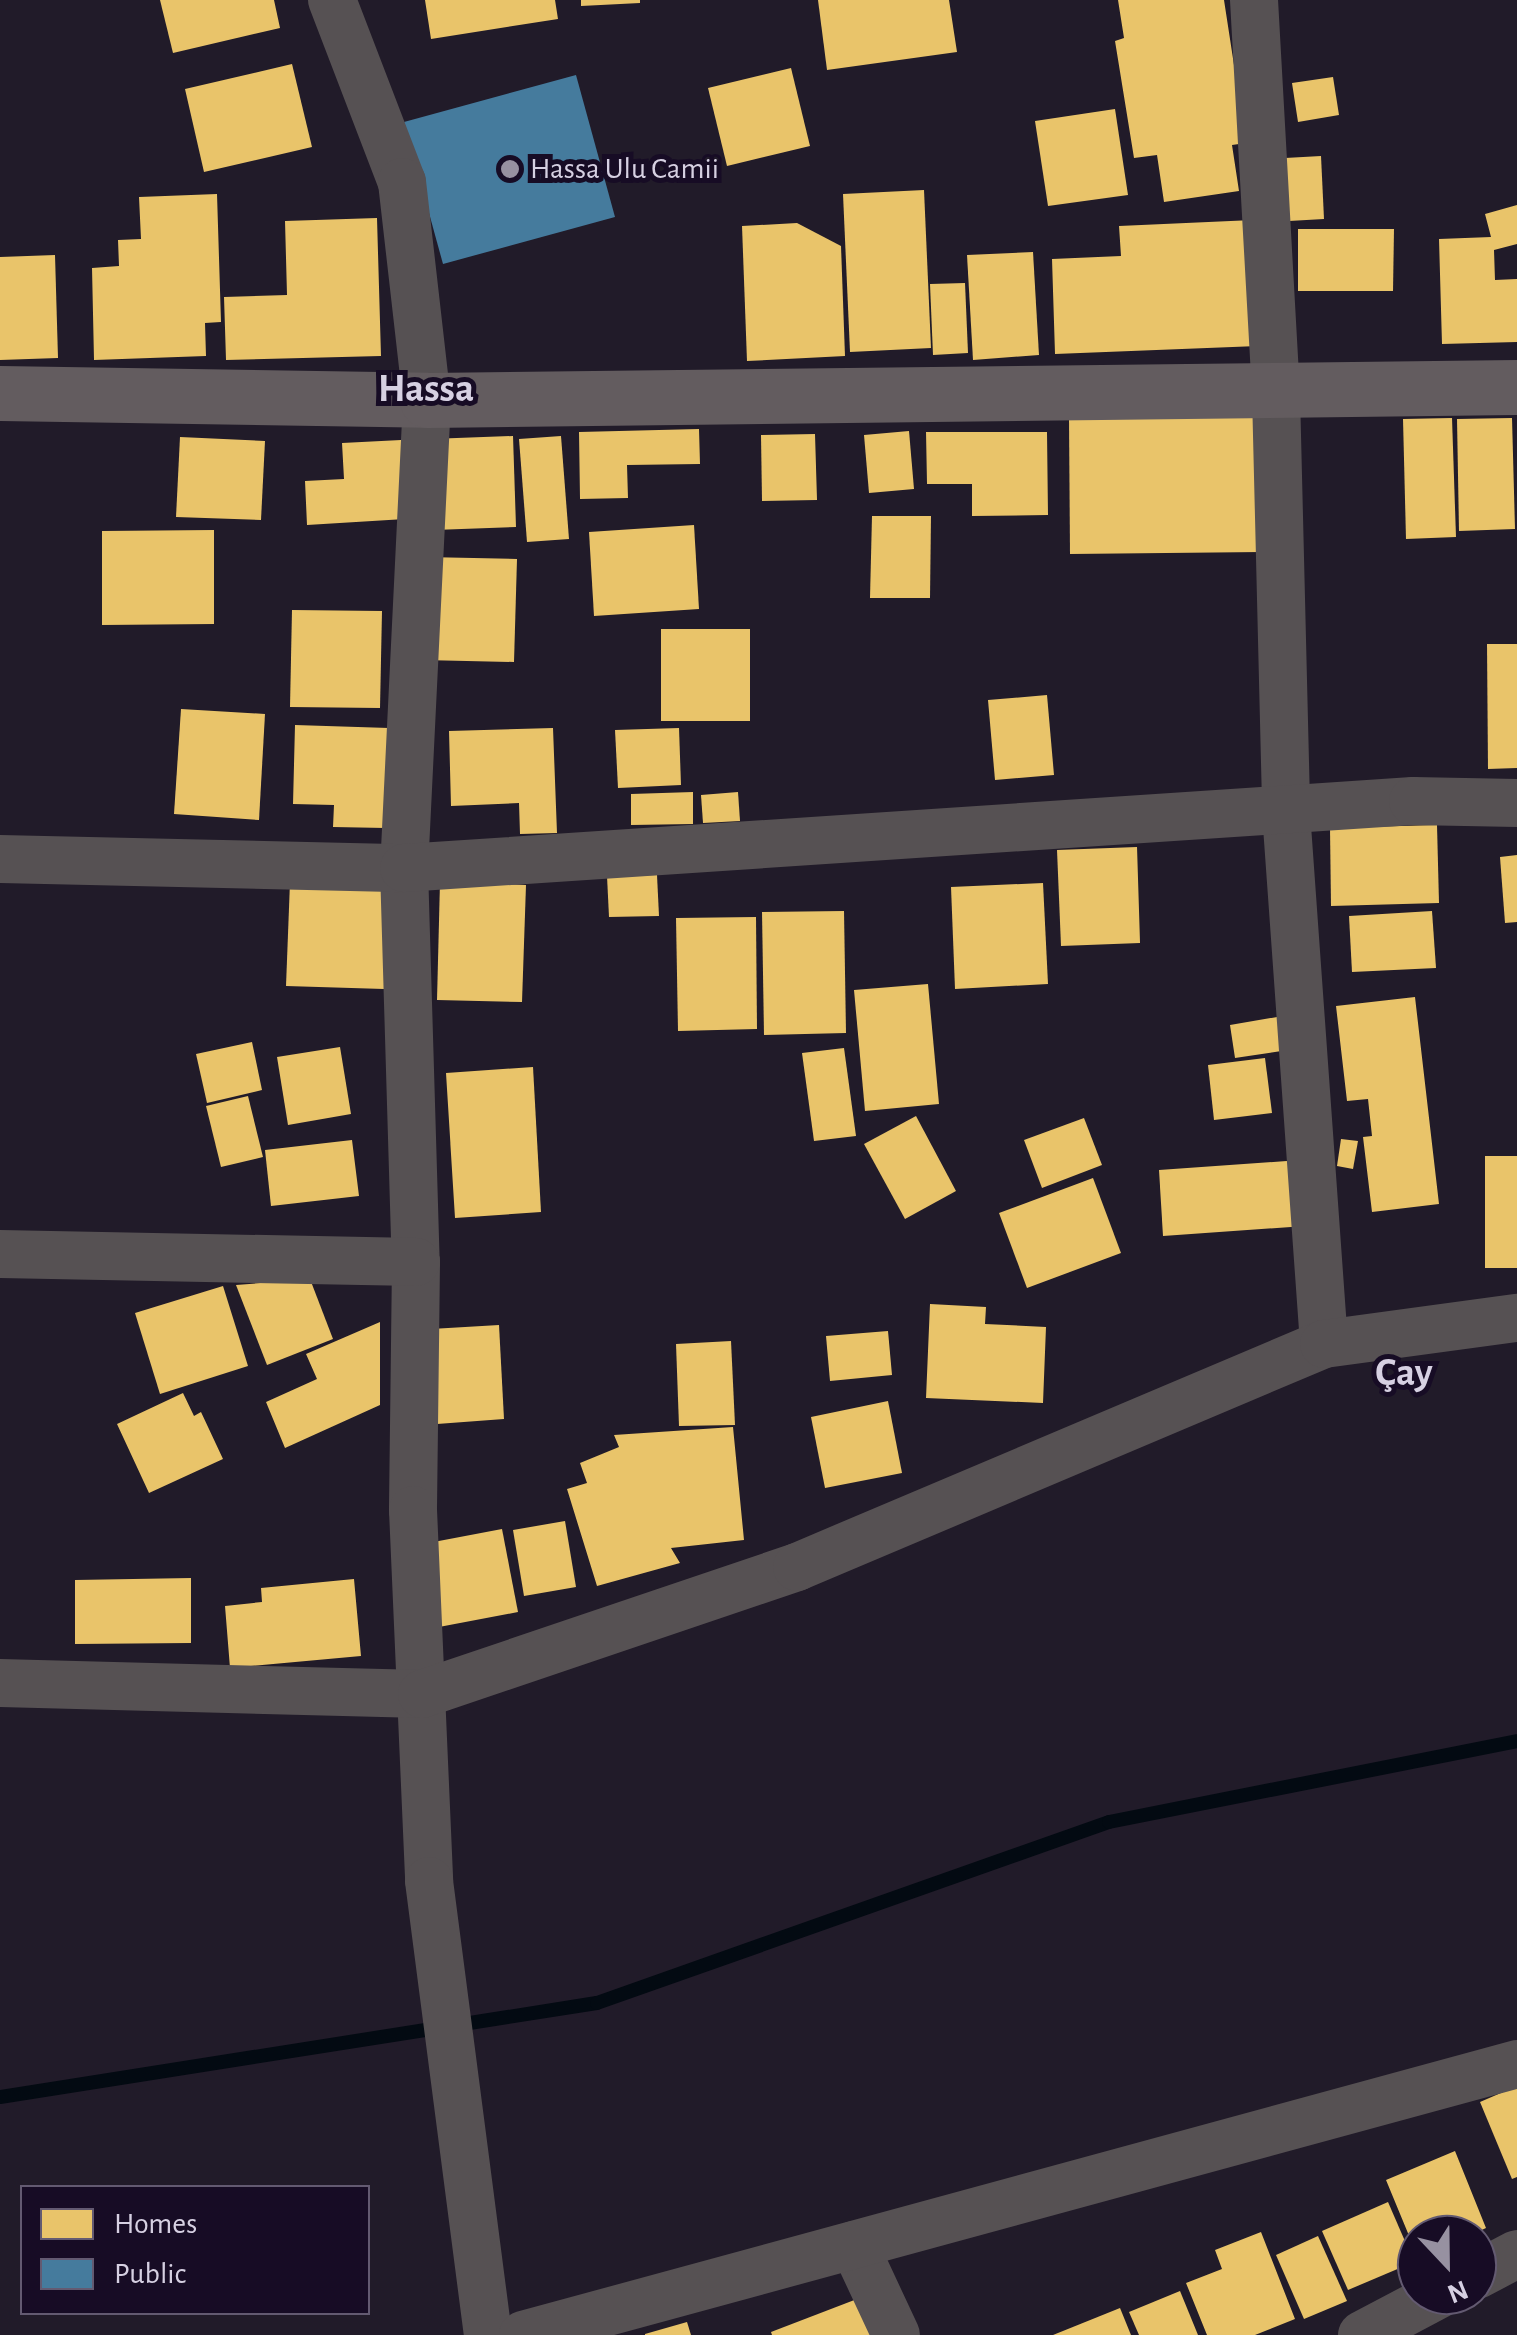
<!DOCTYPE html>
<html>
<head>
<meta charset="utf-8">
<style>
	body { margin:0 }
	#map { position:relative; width:1517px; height:2335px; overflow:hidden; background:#211b29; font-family:"Alegreya Sans",sans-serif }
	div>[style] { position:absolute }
	.homes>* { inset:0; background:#e9c46a }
	.public>* { inset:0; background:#457b9d }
	.stream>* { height:14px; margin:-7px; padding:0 7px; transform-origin:7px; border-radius:7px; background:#030a12 }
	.street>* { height:48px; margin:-24px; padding:0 24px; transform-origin:24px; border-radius:24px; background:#565153 }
	.secondary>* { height:55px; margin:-27.5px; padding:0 27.5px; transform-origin:27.5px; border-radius:27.5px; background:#635c5f }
	.dots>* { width:28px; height:28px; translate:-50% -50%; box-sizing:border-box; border:5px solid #170c25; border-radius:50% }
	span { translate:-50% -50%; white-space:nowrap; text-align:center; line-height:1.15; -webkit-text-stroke:10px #170c25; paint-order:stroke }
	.poi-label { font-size:30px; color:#d6d0e2 }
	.left { translate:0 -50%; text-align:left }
	.district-label { font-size:40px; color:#d6d0e2; font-weight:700 }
	.legend { position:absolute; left:20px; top:2185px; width:350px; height:130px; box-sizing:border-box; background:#170c25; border:2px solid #635a71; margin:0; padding:12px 18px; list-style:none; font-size:30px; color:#d6d0e2 }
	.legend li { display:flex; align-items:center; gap:20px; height:50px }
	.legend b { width:50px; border:2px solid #635a71 }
	.north { position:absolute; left:1397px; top:2215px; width:100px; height:100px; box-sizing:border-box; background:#170c25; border:2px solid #635a71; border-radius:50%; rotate:158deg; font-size:28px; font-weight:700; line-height:40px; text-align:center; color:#d6d0e2 }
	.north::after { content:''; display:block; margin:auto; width:35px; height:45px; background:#9791a1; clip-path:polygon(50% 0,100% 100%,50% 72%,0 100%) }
</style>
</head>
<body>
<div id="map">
	<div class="homes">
		<div style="clip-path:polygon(160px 0,274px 0,280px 28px,173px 53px)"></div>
		<div style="clip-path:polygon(425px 0,555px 0,558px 19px,431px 39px)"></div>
		<div style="clip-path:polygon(581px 0,640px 0,640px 3px,581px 6px)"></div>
		<div style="clip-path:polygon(818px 0,949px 0,957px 52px,827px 70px)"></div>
		<div style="clip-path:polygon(1118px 0,1224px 0,1246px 143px,1232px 145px,1239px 191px,1164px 202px,1157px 155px,1134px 158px,1115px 41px,1124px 38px)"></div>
		<div style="clip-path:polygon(292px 64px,312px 147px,204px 172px,185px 89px)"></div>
		<div style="clip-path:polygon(791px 68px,810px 146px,727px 166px,708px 88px)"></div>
		<div style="clip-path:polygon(1333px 77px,1339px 115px,1298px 122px,1292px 83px)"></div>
		<div style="clip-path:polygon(1115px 109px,1128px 195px,1048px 206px,1035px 121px)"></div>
		<div style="clip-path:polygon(1321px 156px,1324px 219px,1289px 221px,1285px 158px)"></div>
		<div style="clip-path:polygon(924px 190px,931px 348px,850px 352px,843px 194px)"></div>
		<div style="clip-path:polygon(217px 194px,221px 322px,205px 323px,206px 356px,94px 360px,92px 268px,119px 266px,118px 240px,141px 239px,139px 197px)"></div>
		<div style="clip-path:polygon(1517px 205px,1517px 244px,1494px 250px,1495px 280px,1517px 279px,1517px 342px,1442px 344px,1439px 239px,1491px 237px,1485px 214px)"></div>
		<div style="clip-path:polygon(377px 218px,381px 356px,226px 360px,224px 297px,287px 295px,285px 221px)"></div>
		<div style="clip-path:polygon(1253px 220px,1258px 346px,1055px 354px,1052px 259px,1121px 256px,1119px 226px)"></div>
		<div style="clip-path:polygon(797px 223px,841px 246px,845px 356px,747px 361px,742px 226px)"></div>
		<div style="clip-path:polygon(1298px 229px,1394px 229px,1393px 291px,1298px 291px)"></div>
		<div style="clip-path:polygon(1033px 252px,1039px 355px,973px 360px,967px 255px)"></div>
		<div style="clip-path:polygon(55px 255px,58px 358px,0 360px,0 257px)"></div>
		<div style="clip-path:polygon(965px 283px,968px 353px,933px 355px,930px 284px)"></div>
		<div style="clip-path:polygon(1261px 415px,1262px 552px,1070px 554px,1069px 418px)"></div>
		<div style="clip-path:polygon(1452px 418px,1456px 537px,1406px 539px,1403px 419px)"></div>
		<div style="clip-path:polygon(1512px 418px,1515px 529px,1459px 531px,1457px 419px)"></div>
		<div style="clip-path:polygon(699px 429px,700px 464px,627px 465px,628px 498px,580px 499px,579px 432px)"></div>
		<div style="clip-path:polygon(909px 431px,914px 489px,869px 493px,864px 435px)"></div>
		<div style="clip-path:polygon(926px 432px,1047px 432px,1048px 515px,972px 516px,972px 484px,927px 484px)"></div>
		<div style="clip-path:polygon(815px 434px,817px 500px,762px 501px,761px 435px)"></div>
		<div style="clip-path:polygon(513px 436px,516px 527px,434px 530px,430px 439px)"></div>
		<div style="clip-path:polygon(561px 436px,569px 539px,527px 542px,519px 439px)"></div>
		<div style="clip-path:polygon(180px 437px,265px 441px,261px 520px,176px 517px)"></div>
		<div style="clip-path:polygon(401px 440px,405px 519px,307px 525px,305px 481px,344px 479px,342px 443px)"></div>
		<div style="clip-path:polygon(872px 516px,931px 516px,930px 598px,870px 598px)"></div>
		<div style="clip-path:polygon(694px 525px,699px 609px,594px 616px,589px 532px)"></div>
		<div style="clip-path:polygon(214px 530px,214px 624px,102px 625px,102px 531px)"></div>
		<div style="clip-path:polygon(425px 557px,517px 559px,514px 662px,423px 660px)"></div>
		<div style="clip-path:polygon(292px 610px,382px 611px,380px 708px,290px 707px)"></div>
		<div style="clip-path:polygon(661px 629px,750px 629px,750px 721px,661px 721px)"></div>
		<div style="clip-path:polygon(1487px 644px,1517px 644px,1517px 768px,1488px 769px)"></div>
		<div style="clip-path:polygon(1047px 695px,1054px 775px,995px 780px,988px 700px)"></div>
		<div style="clip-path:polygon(181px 709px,265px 714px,259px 820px,174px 814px)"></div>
		<div style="clip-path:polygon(295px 725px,389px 728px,386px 828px,333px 827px,334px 805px,293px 804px)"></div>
		<div style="clip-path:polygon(553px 728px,557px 833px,520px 834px,519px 803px,451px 806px,449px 731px)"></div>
		<div style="clip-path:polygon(679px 728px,681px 785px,618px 788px,615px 730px)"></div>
		<div style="clip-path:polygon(693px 792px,693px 824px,631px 825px,631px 794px)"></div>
		<div style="clip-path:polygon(738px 792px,740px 821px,703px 823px,701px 795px)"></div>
		<div style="clip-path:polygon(1437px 825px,1439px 903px,1331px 906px,1330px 828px)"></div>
		<div style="clip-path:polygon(1137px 847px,1140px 943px,1061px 946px,1057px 850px)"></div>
		<div style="clip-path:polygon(1517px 855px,1517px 922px,1505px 923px,1500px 857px)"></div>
		<div style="clip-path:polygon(657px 875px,659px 916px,609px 917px,607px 876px)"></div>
		<div style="clip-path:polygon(290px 882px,387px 886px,384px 989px,286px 986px)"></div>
		<div style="clip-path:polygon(440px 882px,526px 885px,522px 1002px,437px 1000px)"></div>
		<div style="clip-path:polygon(1043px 883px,1048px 984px,955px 989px,951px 887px)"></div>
		<div style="clip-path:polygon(844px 911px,846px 1033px,764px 1035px,762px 912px)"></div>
		<div style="clip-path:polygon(1432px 911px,1436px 968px,1352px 972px,1349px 916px)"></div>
		<div style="clip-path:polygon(756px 917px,757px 1029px,678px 1031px,676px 918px)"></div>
		<div style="clip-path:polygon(928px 984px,939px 1104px,865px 1111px,854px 990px)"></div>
		<div style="clip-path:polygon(1415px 997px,1439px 1204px,1372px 1212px,1363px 1137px,1372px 1136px,1368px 1099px,1347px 1101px,1336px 1006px)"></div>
		<div style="clip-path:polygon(1283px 1016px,1288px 1050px,1235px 1058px,1230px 1025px)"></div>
		<div style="clip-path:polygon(252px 1042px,262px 1090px,207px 1103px,196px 1054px)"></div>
		<div style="clip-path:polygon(340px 1047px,351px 1114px,288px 1125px,277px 1057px)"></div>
		<div style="clip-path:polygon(844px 1048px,856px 1136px,814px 1141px,802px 1053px)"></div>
		<div style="clip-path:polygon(1265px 1058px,1272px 1113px,1214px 1120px,1208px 1065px)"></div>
		<div style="clip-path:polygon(533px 1067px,541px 1212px,455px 1218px,446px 1073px)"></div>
		<div style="clip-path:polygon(248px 1096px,263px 1157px,221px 1167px,206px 1106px)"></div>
		<div style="clip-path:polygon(916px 1116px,956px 1191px,905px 1219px,864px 1144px)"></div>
		<div style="clip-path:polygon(1084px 1118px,1102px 1165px,1042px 1188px,1024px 1140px)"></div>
		<div style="clip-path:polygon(1341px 1139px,1358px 1141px,1353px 1169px,1337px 1166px)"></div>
		<div style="clip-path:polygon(352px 1140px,359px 1196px,271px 1206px,265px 1150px)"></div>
		<div style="clip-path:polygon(1485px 1156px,1517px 1156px,1517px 1268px,1485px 1268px)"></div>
		<div style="clip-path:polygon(1300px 1160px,1305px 1226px,1163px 1236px,1159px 1170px)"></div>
		<div style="clip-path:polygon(1093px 1178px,1121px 1253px,1027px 1288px,999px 1213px)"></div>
		<div style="clip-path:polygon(310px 1279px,333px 1339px,267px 1365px,236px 1285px)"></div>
		<div style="clip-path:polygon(223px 1286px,248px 1366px,160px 1394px,135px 1313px)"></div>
		<div style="clip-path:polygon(930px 1304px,986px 1307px,985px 1324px,1046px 1327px,1043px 1403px,926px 1398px)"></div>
		<div style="clip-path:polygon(380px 1322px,380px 1405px,285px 1448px,266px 1402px,317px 1379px,306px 1354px)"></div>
		<div style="clip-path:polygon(499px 1325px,504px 1419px,437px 1424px,431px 1329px)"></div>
		<div style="clip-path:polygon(888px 1331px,892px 1375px,830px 1381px,826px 1336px)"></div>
		<div style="clip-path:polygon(731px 1341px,735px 1425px,679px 1426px,676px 1344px)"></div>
		<div style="clip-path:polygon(183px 1393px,194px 1416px,201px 1412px,223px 1459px,149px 1493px,117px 1424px)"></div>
		<div style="clip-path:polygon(888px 1401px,902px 1473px,825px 1488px,811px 1417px)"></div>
		<div style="clip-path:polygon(733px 1427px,744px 1540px,671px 1548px,680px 1563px,597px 1586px,567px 1489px,587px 1483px,580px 1463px,619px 1447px,614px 1435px)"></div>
		<div style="clip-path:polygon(565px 1521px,576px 1587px,524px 1596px,513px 1530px)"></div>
		<div style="clip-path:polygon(502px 1529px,518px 1612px,439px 1627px,423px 1544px)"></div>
		<div style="clip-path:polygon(191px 1578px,191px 1643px,75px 1644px,75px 1580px)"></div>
		<div style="clip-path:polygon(354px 1579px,361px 1656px,230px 1668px,225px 1606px,262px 1602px,261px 1588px)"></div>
		<div style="clip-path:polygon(1517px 2086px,1517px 2177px,1512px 2179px,1480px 2102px)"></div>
		<div style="clip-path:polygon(1455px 2151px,1486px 2228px,1471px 2235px,1417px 2235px,1417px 2255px,1386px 2180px)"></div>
		<div style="clip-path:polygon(1388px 2202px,1414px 2262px,1348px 2290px,1322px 2231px)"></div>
		<div style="clip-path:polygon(1261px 2232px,1295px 2319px,1255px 2335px,1207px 2335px,1186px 2283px,1222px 2269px,1215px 2250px)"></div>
		<div style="clip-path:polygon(1318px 2236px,1347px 2301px,1304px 2319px,1276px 2255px)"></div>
		<div style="clip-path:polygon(1180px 2291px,1198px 2335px,1139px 2335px,1129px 2312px)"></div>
		<div style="clip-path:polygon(857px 2299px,871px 2335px,772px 2335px,771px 2332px)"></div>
		<div style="clip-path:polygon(1120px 2308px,1131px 2335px,1053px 2335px)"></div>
		<div style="clip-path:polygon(687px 2322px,691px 2335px,645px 2335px,645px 2334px)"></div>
	</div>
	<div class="public">
		<div style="clip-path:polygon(576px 75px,615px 217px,443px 264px,404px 122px)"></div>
	</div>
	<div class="stream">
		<div style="left:0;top:2097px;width:604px;rotate:-8.95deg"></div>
		<div style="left:597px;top:2003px;width:543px;rotate:-19.47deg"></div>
		<div style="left:1109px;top:1822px;width:416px;rotate:-11.2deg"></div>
	</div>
	<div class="street">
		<div style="left:332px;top:0;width:195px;rotate:69deg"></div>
		<div style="left:402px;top:182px;width:219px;rotate:83.5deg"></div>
		<div style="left:427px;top:400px;width:469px;rotate:92.8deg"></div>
		<div style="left:404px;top:868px;width:394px;rotate:88.3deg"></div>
		<div style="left:416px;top:1262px;width:248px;rotate:90.7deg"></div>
		<div style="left:413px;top:1510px;width:371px;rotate:87.5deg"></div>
		<div style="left:429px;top:1881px;width:458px;rotate:82.6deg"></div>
		<div style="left:1254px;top:0;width:395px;rotate:86.8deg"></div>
		<div style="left:1276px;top:394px;width:418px;rotate:88.6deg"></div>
		<div style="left:1286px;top:812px;width:533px;rotate:85.91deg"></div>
		<div style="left:0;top:859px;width:404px;rotate:1.3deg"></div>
		<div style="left:404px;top:868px;width:1011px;rotate:-3.8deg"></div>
		<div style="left:1413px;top:801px;width:104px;rotate:1.1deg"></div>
		<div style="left:0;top:1254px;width:416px;rotate:1.1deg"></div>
		<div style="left:0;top:1683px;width:422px;rotate:1.5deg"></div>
		<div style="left:422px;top:1694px;width:396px;rotate:-18.7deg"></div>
		<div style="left:797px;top:1567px;width:572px;rotate:-22.94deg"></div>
		<div style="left:1324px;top:1344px;width:195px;rotate:-7.7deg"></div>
		<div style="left:854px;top:2245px;width:99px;rotate:65deg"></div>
		<div style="left:1477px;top:2275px;width:45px;rotate:-27.7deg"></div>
		<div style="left:523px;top:2335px;width:1030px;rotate:-15.25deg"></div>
		<div style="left:1362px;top:2335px;width:86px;rotate:-27.8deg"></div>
	</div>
	<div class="secondary">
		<div style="left:0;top:393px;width:427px;rotate:0.9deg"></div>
		<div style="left:427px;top:400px;width:1090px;rotate:-0.68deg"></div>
	</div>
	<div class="dots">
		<div style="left:510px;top:169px;background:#9791a1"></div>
	</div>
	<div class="poi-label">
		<span class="left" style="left:530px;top:169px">Hassa Ulu Camii</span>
	</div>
	<div class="district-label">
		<span style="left:426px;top:389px">Hassa</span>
		<span style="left:1404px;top:1373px">Çay</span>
	</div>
	<ul class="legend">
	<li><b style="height:28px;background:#e9c46a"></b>Homes</li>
	<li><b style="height:28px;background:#457b9d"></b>Public</li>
	</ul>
	<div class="north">N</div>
</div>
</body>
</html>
